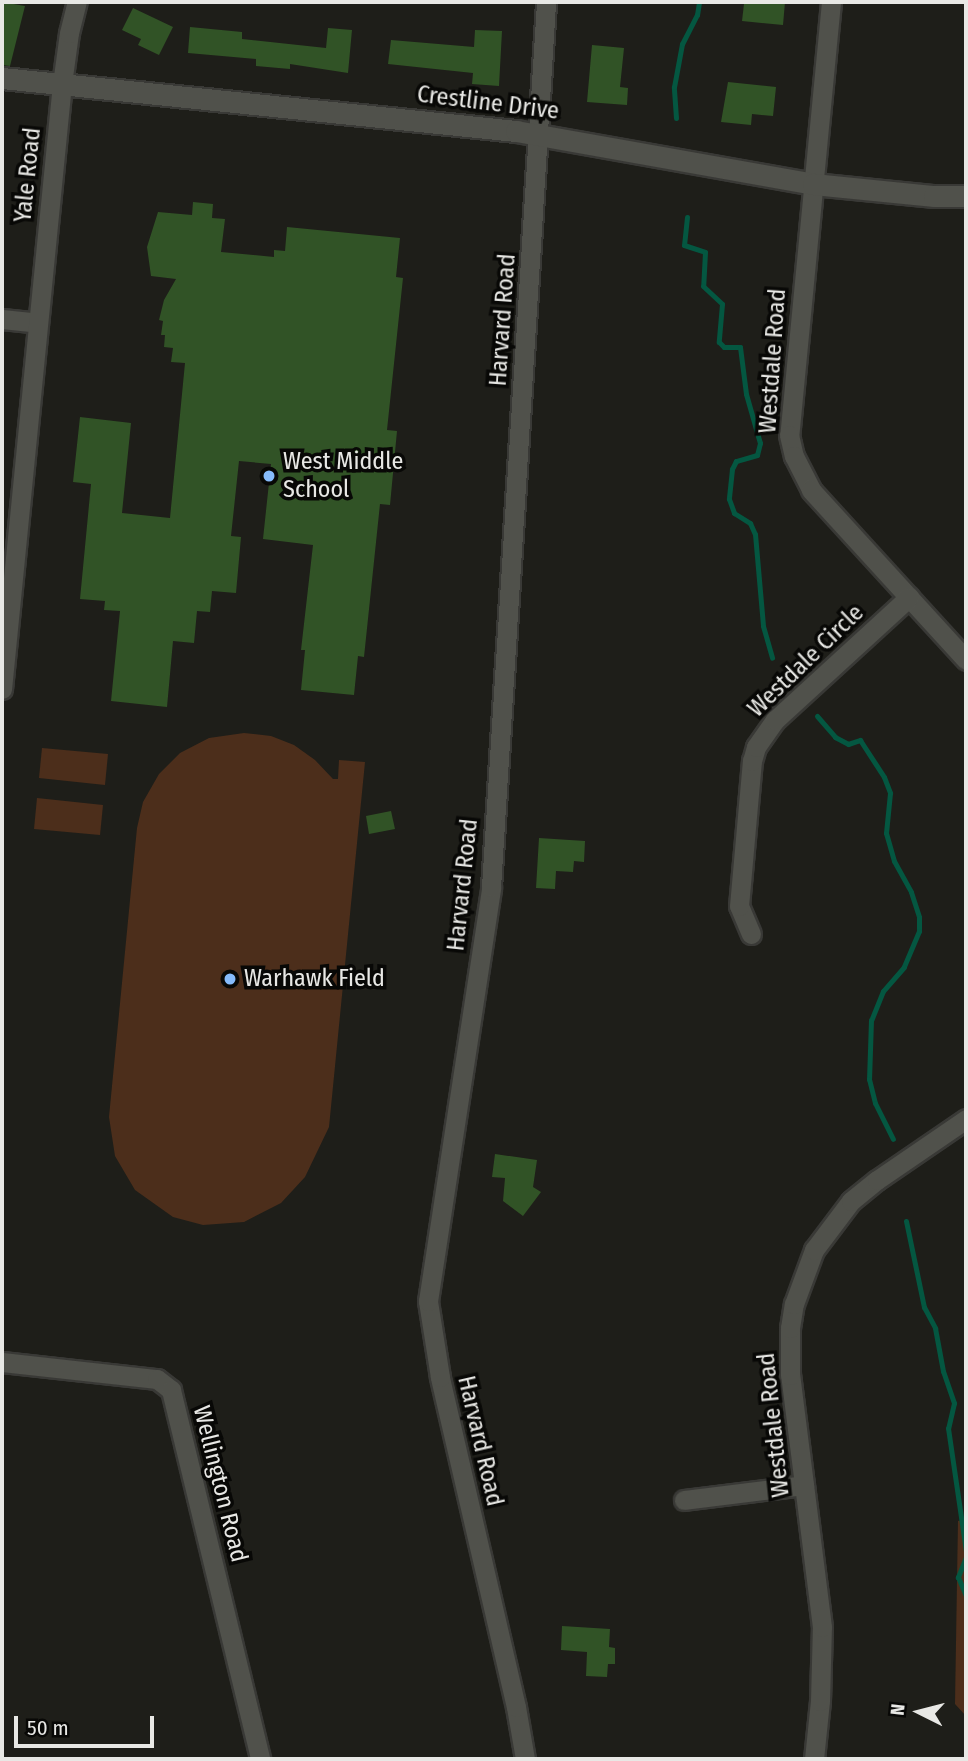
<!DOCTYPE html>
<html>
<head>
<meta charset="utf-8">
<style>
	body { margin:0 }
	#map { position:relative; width:968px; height:1761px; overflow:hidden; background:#1e1e19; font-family:"Fira Sans Condensed",sans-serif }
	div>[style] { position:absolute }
	.green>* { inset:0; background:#4c2e1b }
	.stream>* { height:5px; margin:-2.5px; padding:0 2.5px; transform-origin:2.5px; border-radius:2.5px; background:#045741 }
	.building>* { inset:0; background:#315326 }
	.roads { filter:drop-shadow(2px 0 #393936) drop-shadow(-2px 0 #393936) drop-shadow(0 2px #393936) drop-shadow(0 -2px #393936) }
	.street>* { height:19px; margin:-9.5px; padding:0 9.5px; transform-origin:9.5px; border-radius:9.5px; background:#50514b }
	.secondary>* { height:21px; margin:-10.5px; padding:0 10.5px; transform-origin:10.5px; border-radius:10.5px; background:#50514b }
	.dots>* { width:19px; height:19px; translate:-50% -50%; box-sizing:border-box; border:4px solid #080806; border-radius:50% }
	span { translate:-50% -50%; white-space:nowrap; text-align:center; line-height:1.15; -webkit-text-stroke:7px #080806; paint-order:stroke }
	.street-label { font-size:24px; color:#e8e8e5 }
	.poi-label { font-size:24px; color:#e8e8e5 }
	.left { translate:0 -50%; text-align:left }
	.frame { position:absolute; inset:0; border:4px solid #e8e8e5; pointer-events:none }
	.north { position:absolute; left:884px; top:1677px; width:70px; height:70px; -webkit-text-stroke:5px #080806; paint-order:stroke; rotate:276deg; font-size:19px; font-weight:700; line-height:28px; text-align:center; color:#e8e8e5 }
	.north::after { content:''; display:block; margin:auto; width:24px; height:32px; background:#e8e8e5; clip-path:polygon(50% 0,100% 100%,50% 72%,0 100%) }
	.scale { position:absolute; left:14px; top:1716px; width:140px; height:32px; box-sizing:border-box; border:4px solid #e8e8e5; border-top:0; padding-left:9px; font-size:21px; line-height:24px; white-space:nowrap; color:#e8e8e5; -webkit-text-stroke:5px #080806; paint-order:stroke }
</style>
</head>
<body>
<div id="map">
	<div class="green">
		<div style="clip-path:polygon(244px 733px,271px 736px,294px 745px,315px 760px,333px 779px,338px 779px,339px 760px,365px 762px,329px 1127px,305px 1177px,281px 1203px,244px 1222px,203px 1225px,173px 1217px,135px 1190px,115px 1156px,109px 1117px,137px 828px,143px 802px,159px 774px,180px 753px,209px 738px)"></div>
		<div style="clip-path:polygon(42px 748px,108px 754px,105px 785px,39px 778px)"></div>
		<div style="clip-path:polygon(37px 798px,103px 805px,100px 835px,34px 829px)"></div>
		<div style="clip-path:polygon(966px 1519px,966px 1716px,955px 1704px,958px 1521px)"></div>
	</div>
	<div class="stream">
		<div style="left:676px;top:118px;width:31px;rotate:-94deg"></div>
		<div style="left:674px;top:87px;width:44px;rotate:-79.5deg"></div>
		<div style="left:682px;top:44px;width:33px;rotate:-63deg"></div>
		<div style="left:697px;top:15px;width:13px;rotate:-81deg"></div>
		<div style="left:687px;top:217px;width:28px;rotate:96deg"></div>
		<div style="left:684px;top:245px;width:22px;rotate:18deg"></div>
		<div style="left:705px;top:252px;width:34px;rotate:93deg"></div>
		<div style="left:703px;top:286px;width:26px;rotate:43deg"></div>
		<div style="left:722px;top:304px;width:38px;rotate:95deg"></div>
		<div style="left:719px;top:342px;width:7px;rotate:45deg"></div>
		<div style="left:724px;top:347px;width:16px"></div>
		<div style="left:740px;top:347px;width:47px;rotate:82.7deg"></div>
		<div style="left:746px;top:394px;width:51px;rotate:74.1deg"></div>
		<div style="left:760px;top:443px;width:12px;rotate:104deg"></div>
		<div style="left:757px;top:455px;width:22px;rotate:164deg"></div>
		<div style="left:736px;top:461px;width:9px;rotate:117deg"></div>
		<div style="left:732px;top:469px;width:30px;rotate:96deg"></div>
		<div style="left:729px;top:499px;width:15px;rotate:70deg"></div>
		<div style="left:734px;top:513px;width:19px;rotate:32deg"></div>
		<div style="left:750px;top:523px;width:12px;rotate:66deg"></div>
		<div style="left:755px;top:534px;width:92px;rotate:85deg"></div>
		<div style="left:763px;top:626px;width:33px;rotate:74deg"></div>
		<div style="left:817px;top:716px;width:28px;rotate:49deg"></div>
		<div style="left:835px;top:737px;width:15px;rotate:28deg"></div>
		<div style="left:848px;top:744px;width:13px;rotate:-18deg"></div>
		<div style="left:860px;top:740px;width:44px;rotate:57deg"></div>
		<div style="left:884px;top:777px;width:17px;rotate:69deg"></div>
		<div style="left:890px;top:793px;width:40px;rotate:95.7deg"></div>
		<div style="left:886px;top:833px;width:29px;rotate:74deg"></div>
		<div style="left:894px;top:861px;width:35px;rotate:61deg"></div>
		<div style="left:911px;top:892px;width:26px;rotate:72deg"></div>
		<div style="left:919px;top:917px;width:14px;rotate:90deg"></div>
		<div style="left:919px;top:931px;width:39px;rotate:113deg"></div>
		<div style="left:904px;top:967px;width:32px;rotate:131deg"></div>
		<div style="left:883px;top:991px;width:31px;rotate:112deg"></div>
		<div style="left:871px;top:1020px;width:59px;rotate:91.9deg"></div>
		<div style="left:869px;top:1079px;width:25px;rotate:76deg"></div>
		<div style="left:875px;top:1103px;width:40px;rotate:63.4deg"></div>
		<div style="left:906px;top:1221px;width:88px;rotate:78.2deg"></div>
		<div style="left:924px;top:1307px;width:24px;rotate:62deg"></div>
		<div style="left:935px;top:1328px;width:44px;rotate:79.5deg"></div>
		<div style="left:943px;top:1371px;width:34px;rotate:71deg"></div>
		<div style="left:954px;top:1403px;width:26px;rotate:103deg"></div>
		<div style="left:948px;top:1428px;width:125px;rotate:81.7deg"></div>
		<div style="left:966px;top:1557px;width:22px;rotate:112deg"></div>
		<div style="left:958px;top:1577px;width:21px;rotate:67deg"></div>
	</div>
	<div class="building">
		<div style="clip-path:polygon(2px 2px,25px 6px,10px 66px,2px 65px)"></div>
		<div style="clip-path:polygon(748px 2px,785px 2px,783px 25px,742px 21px,744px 4px)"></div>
		<div style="clip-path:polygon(133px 8px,173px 27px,159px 55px,138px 45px,141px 39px,122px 30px)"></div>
		<div style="clip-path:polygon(190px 27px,242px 32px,242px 39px,326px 48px,328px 28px,352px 30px,348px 73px,290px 64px,290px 69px,256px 66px,256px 59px,188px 53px)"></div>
		<div style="clip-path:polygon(475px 30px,502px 31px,499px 86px,472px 84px,473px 73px,388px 64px,391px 40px,474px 47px)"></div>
		<div style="clip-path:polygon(592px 45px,624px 48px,620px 87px,628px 88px,627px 105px,587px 102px)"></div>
		<div style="clip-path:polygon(728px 82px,776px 87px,773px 116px,752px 114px,751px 125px,721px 122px)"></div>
		<div style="clip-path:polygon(193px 202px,213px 204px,212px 218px,225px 219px,221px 252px,274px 257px,274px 250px,285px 251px,287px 227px,400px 238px,396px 277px,403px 278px,387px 430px,397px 431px,390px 505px,380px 504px,364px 657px,358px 656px,354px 695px,301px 690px,305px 650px,301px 650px,313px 545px,263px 539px,271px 464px,239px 461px,231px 536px,241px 537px,236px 593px,212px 591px,210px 612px,197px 611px,194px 643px,173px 641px,167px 707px,111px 701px,120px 611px,104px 610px,105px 601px,80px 599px,91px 484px,73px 482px,80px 417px,131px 423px,122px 513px,170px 518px,185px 363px,171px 362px,173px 348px,164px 347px,165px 335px,161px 335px,163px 321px,159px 320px,164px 300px,176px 279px,151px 276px,147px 247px,158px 212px,192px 215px)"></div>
		<div style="clip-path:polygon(391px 811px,395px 829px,369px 834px,366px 816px)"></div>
		<div style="clip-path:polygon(539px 838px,585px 841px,584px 862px,574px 861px,573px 872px,556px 871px,555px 889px,536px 888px)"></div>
		<div style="clip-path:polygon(495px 1154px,537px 1160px,533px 1187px,541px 1192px,523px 1216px,503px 1201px,505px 1178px,492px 1177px)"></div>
		<div style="clip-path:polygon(562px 1626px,610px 1629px,609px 1647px,615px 1648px,615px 1664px,608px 1664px,607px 1677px,586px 1676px,587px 1652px,561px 1650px)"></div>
	</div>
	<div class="roads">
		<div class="street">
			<div style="left:831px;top:2px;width:435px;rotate:95.5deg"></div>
			<div style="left:789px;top:435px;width:22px;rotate:77deg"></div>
			<div style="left:794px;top:456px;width:38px;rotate:63deg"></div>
			<div style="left:811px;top:490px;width:230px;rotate:47.6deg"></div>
			<div style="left:2px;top:319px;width:36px;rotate:6deg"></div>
			<div style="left:2px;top:689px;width:608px;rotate:-84.34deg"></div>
			<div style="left:62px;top:84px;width:51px;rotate:-82.2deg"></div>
			<div style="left:69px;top:33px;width:32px;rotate:-76deg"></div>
			<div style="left:751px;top:934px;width:30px;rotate:-113deg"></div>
			<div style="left:739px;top:906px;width:146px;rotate:-84.9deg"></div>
			<div style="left:752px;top:761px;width:15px;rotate:-74deg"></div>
			<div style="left:756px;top:747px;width:33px;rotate:-55deg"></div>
			<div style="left:775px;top:720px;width:182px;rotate:-42.5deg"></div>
			<div style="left:2px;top:1362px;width:156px;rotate:6.3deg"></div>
			<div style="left:157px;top:1379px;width:18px;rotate:38deg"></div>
			<div style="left:171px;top:1390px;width:380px;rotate:76.4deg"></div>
			<div style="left:684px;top:1500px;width:121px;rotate:-7.1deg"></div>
			<div style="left:525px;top:1759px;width:53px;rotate:-99.8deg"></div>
			<div style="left:516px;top:1707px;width:339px;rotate:-103deg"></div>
			<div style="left:440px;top:1377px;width:77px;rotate:-99deg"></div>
			<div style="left:428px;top:1301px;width:419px;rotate:-81.3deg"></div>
			<div style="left:491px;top:887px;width:887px;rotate:-86.44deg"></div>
			<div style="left:814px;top:1759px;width:58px;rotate:-84.1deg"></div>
			<div style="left:820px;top:1701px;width:74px;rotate:-88.5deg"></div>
			<div style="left:822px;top:1627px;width:254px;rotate:-97.2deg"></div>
			<div style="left:790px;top:1375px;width:47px;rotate:-90deg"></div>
			<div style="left:790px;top:1328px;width:24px;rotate:-81deg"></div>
			<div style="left:794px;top:1304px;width:58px;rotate:-69.7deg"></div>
			<div style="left:814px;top:1250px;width:61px;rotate:-52.9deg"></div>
			<div style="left:851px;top:1201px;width:33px;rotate:-39deg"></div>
			<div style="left:877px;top:1180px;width:108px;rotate:-34.4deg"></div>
		</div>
		<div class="secondary">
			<div style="left:2px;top:78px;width:517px;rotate:5.89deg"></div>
			<div style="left:516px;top:131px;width:302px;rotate:10.1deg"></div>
			<div style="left:813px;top:184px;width:122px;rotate:5.7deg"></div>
			<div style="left:934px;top:196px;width:32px"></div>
		</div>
	</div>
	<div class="dots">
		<div style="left:269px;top:476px;background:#86bbfb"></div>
		<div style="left:230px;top:979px;background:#86bbfb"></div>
	</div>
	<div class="street-label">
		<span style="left:488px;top:103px;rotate:7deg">Crestline Drive</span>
		<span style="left:28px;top:175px;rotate:-84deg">Yale Road</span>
		<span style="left:503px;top:320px;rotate:-86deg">Harvard Road</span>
		<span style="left:773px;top:361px;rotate:-86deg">Westdale Road</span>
		<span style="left:806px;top:661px;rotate:-44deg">Westdale Circle</span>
		<span style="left:463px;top:885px;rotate:-84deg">Harvard Road</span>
		<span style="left:774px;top:1425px;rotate:-96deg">Westdale Road</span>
		<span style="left:480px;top:1441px;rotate:77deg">Harvard Road</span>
		<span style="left:220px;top:1484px;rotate:76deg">Wellington Road</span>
	</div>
	<div class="poi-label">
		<span class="left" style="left:283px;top:476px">West Middle<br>School</span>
		<span class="left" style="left:244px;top:979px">Warhawk Field</span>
	</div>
	<div class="frame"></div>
	<div class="north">N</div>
	<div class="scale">50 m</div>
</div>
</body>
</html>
